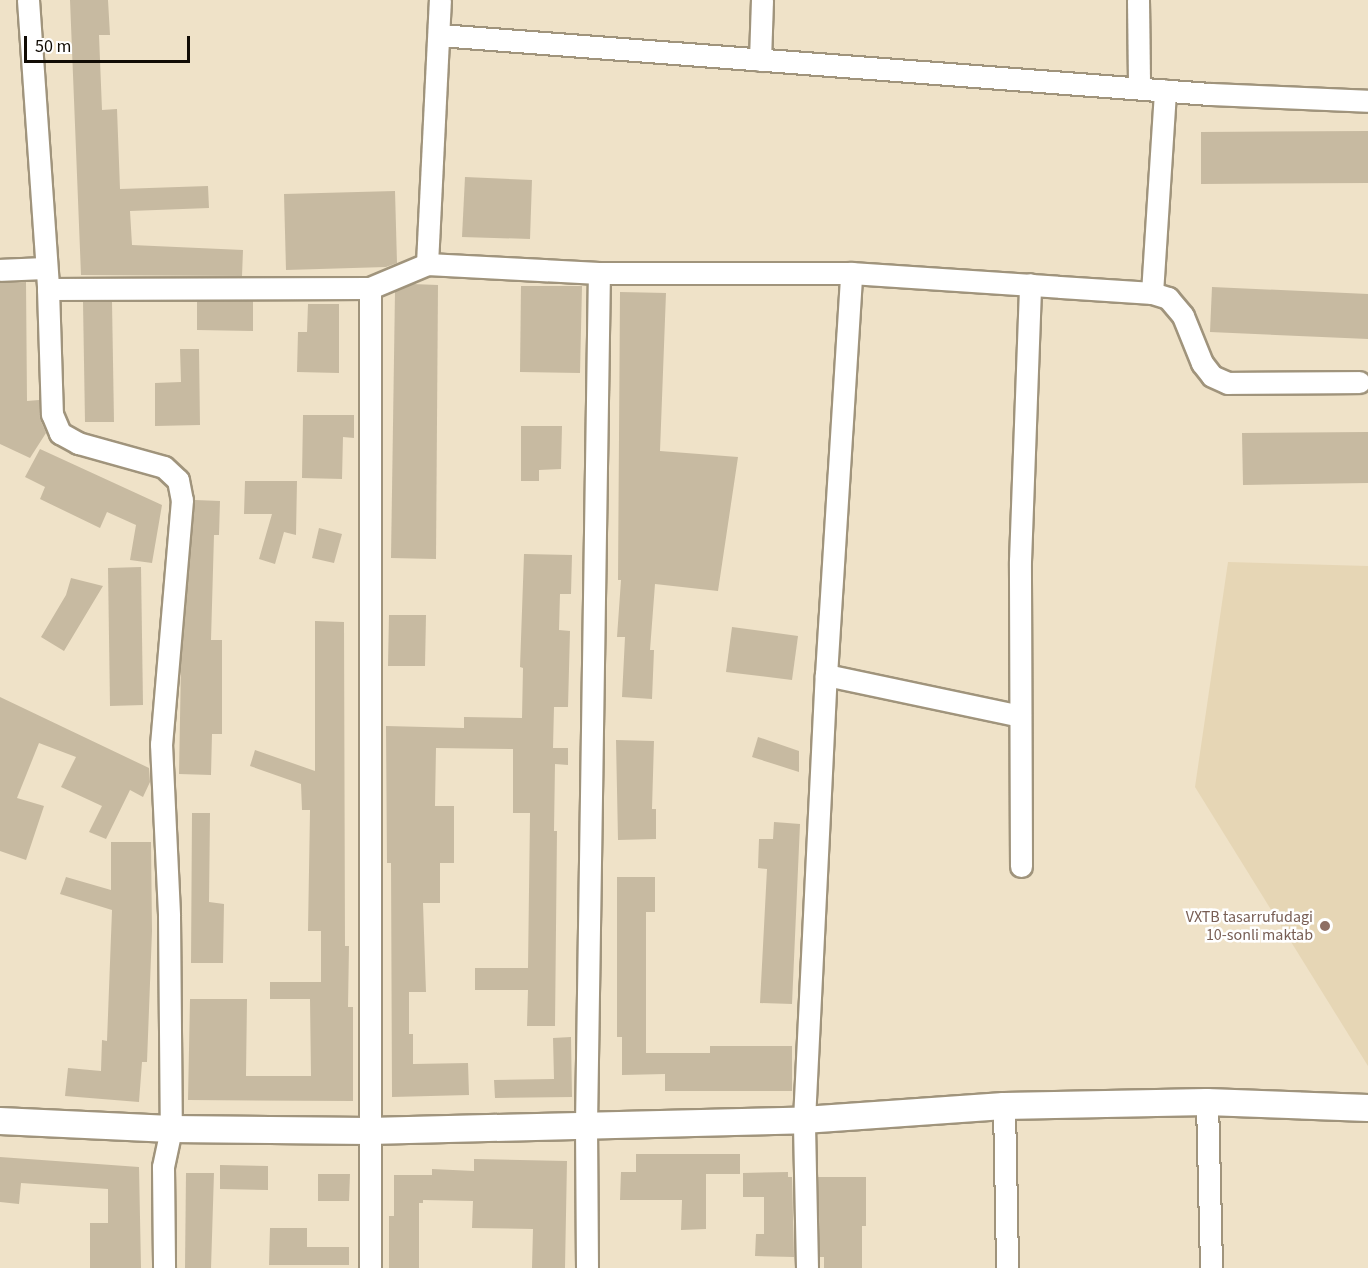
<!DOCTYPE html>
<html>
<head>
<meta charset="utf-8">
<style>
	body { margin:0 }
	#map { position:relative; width:1368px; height:1268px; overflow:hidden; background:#efe2c8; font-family:"Source Sans 3",sans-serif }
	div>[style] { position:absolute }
	.built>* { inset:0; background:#e6d6b5 }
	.building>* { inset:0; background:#c7baa1 }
	.roads { filter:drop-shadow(2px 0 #a0947c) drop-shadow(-2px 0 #a0947c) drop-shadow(0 2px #a0947c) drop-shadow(0 -2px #a0947c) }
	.minor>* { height:21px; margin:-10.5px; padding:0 10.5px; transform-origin:10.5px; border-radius:10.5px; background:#fff }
	.tertiary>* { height:26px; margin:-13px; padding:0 13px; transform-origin:13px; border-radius:13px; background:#fff }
	.dots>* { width:16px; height:16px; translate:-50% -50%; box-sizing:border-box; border:3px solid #fff; border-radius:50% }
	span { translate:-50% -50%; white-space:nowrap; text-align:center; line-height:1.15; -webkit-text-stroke:5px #fff; paint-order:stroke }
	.education-label { font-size:16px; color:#785e54 }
	.right { translate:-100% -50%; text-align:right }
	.scale { position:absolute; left:24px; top:36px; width:166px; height:27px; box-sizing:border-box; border:3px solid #110c05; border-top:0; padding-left:8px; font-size:18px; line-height:21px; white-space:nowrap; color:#110c05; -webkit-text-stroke:4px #fff; paint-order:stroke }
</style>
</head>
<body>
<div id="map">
	<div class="built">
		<div style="clip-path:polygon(1228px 562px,1368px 566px,1368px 1066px,1195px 787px)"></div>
	</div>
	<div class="building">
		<div style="clip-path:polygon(70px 0,108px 0,110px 35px,99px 35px,102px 110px,117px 109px,120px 189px,208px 186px,209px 208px,130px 211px,132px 245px,243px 250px,242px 276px,81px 275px)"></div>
		<div style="clip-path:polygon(1368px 131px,1368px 183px,1201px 184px,1201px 132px)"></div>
		<div style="clip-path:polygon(465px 177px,532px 180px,530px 239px,462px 237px)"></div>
		<div style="clip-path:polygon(395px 191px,397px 263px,386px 267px,286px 270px,284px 194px)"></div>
		<div style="clip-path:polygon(26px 282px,27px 401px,39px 400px,40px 419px,46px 433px,30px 458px,0 444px,0 283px)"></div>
		<div style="clip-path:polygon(412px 284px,438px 285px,436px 559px,391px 558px,395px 291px)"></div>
		<div style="clip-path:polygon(521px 286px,582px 286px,580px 373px,520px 372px)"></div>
		<div style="clip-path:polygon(1212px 287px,1368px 294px,1368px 339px,1210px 332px)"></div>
		<div style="clip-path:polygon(620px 292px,666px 293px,660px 451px,738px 457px,718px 591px,655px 584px,650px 650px,654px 650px,652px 699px,622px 697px,625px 637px,617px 637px,621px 580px,618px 580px)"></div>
		<div style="clip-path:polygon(197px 301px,253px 301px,253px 331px,197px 330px)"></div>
		<div style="clip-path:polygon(83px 302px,112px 302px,114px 422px,85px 422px)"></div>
		<div style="clip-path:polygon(308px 304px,339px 304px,339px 373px,297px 372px,298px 332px,307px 332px)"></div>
		<div style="clip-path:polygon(180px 349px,199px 349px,200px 425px,155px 426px,155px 383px,181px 382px)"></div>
		<div style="clip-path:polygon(303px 415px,354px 415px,354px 438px,343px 437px,342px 479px,302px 478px)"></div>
		<div style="clip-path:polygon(521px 426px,562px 426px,561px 469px,539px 470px,539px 481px,521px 481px)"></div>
		<div style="clip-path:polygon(1368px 432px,1368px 483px,1243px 485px,1242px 433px)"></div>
		<div style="clip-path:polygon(40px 449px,162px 505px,152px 563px,130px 560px,136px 525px,107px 512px,100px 528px,40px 499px,45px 487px,25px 477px)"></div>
		<div style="clip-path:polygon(245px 481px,297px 481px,296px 535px,284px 532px,275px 564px,259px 559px,272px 514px,244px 514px)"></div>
		<div style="clip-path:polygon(195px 500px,220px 501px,219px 535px,214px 535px,211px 640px,222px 640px,222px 734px,212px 734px,211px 775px,179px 774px,181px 664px)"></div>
		<div style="clip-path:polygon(319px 528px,342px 534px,334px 563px,312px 558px)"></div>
		<div style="clip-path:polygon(524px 554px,572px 555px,571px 594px,560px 594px,559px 630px,570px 631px,568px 707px,554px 707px,553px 748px,568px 748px,568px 765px,555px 764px,554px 831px,557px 831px,555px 1026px,527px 1026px,528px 990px,475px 990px,475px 968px,528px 968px,530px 813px,513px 813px,513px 749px,436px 748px,435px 806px,454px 806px,454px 863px,440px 863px,440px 903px,423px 903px,426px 992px,409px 992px,409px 1034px,413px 1034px,413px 1064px,468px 1063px,469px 1095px,392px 1097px,391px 863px,387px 863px,386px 726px,464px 728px,464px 717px,522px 718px,523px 668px,520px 667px)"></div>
		<div style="clip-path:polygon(141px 567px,143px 705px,110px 706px,108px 568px)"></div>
		<div style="clip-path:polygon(71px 578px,103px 586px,64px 651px,41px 637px,66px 595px)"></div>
		<div style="clip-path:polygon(389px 615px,426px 615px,425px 666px,388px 666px)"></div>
		<div style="clip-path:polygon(315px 621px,344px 622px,345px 946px,349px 946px,348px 1007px,353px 1007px,353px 1101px,188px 1100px,190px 999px,247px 999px,246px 1076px,311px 1076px,310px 999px,270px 999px,270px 982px,321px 982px,321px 931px,308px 931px,310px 810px,302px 810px,301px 784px,250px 766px,255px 750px,315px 771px)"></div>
		<div style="clip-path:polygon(732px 627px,798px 636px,792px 680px,726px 672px)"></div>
		<div style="clip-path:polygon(0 697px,149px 768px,150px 782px,143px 797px,130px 790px,106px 839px,89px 832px,102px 806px,61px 787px,76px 757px,39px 743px,17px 798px,44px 806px,26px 860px,0 851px)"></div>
		<div style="clip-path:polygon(758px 737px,799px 751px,799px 772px,752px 757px)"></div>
		<div style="clip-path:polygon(616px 740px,654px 741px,652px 809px,656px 809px,656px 839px,618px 840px)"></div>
		<div style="clip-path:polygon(192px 813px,210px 813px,209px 902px,224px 904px,223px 963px,191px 963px)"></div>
		<div style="clip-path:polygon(774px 822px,800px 824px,792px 1004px,760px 1003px,767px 869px,758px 868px,759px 839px,773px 839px)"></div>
		<div style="clip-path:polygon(111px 842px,151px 842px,152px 931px,147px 1062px,142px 1062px,139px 1102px,65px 1096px,68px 1068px,101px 1071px,102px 1040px,107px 1041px,112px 910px,60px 894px,66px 877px,111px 890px)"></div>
		<div style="clip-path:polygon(617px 877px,655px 877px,655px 912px,646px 912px,646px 1053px,710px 1053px,710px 1046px,792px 1046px,792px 1091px,665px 1091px,665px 1074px,622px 1075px,622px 1037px,617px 1037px)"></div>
		<div style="clip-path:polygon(571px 1037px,572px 1097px,495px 1098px,494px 1080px,554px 1079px,553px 1038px)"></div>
		<div style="clip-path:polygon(636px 1154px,740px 1154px,740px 1174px,706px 1174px,706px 1229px,681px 1230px,682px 1200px,620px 1200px,621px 1172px,636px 1172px)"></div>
		<div style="clip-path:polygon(0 1157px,139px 1167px,141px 1268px,90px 1268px,90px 1223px,108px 1223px,108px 1189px,21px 1183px,19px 1204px,0 1202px)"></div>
		<div style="clip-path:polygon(474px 1159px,567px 1161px,565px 1268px,532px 1268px,533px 1229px,472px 1228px,473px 1201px,423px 1200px,423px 1203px,419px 1203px,419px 1268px,389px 1268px,389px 1216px,394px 1216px,394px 1175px,432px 1175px,432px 1169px,474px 1171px)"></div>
		<div style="clip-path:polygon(220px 1165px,268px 1166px,268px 1190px,220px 1189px)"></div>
		<div style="clip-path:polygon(788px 1172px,788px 1177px,792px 1177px,794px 1257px,755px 1256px,756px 1234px,764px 1234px,764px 1197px,743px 1197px,743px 1173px)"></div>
		<div style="clip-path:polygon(186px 1173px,214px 1173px,211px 1268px,185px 1268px)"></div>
		<div style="clip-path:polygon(318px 1174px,350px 1174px,349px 1201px,318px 1201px)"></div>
		<div style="clip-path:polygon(818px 1177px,866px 1177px,866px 1226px,862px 1226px,862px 1268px,824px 1268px,824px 1257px,820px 1257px)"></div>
		<div style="clip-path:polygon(270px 1228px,307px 1228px,307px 1247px,349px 1247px,349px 1265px,269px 1265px)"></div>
	</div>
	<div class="roads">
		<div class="minor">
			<div style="left:28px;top:0;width:290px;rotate:86deg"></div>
			<div style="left:48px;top:289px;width:125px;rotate:88.2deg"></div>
			<div style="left:52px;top:414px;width:21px;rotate:67deg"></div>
			<div style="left:60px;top:433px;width:21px;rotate:29deg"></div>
			<div style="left:78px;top:443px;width:89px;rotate:15.6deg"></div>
			<div style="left:164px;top:467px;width:19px;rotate:43deg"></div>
			<div style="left:178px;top:480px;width:20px;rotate:79deg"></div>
			<div style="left:182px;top:500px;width:245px;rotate:94.9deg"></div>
			<div style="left:161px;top:744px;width:172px;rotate:87.3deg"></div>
			<div style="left:169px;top:916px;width:213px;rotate:89.5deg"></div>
			<div style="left:171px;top:1129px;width:39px;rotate:102deg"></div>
			<div style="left:163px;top:1167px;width:101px;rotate:89.4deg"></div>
			<div style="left:1138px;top:0;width:87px;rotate:89.3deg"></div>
			<div style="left:439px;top:35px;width:773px;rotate:4.38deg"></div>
			<div style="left:1210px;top:94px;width:158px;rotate:2.5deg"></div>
			<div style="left:760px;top:60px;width:60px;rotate:-88.1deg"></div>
			<div style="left:427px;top:264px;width:264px;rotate:-87.2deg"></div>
			<div style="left:0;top:270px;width:46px;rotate:-2.5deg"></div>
			<div style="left:370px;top:288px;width:980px;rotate:90deg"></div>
			<div style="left:48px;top:289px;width:322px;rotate:-0.2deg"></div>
			<div style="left:370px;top:288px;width:62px;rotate:-22.8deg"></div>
			<div style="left:427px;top:264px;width:172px;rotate:3deg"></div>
			<div style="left:599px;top:273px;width:252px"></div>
			<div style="left:851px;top:273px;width:302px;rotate:3.8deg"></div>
			<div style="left:1152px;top:293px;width:203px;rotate:-86.3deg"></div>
			<div style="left:1152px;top:293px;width:17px;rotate:17deg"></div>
			<div style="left:1168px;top:298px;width:23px;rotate:50deg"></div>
			<div style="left:1183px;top:316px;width:51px;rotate:68deg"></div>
			<div style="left:1202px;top:363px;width:16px;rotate:52deg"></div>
			<div style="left:1212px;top:376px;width:17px;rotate:24deg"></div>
			<div style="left:1228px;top:383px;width:131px;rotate:-0.4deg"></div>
			<div style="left:826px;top:675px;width:198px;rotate:11.9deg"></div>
			<div style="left:1021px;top:866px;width:305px;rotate:-90.2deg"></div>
			<div style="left:1020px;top:561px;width:277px;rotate:-87.9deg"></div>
			<div style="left:1207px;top:1102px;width:166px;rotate:88.6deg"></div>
			<div style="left:1004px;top:1106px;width:162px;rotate:88.9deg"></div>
			<div style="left:587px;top:1268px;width:143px;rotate:-90.4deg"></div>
			<div style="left:586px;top:1125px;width:852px;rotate:-89.13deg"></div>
			<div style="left:807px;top:1268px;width:148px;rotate:-91.2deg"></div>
			<div style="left:804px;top:1120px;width:446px;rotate:-87.2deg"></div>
			<div style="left:826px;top:675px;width:403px;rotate:-86.4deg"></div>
		</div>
		<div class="tertiary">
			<div style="left:0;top:1121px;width:171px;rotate:2.7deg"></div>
			<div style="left:171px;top:1129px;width:198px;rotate:0.6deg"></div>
			<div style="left:369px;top:1131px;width:435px;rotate:-1.4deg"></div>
			<div style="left:804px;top:1120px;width:200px;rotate:-4deg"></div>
			<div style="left:1004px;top:1106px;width:203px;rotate:-1.1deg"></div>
			<div style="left:1207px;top:1102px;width:161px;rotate:2.1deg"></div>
		</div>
	</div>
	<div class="dots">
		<div style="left:1325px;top:926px;background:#8d6e63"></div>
	</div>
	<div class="education-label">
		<span class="right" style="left:1313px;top:926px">VXTB tasarrufudagi<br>10-sonli maktab</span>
	</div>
	<div class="scale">50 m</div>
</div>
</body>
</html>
